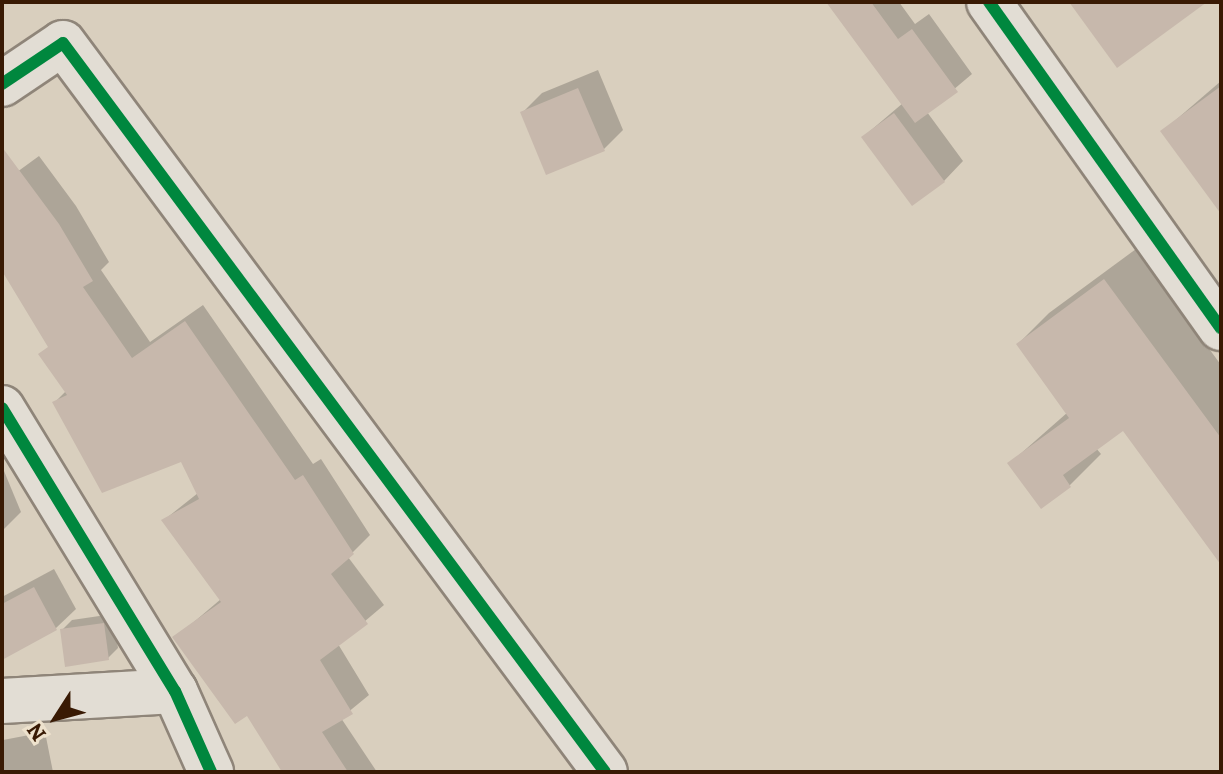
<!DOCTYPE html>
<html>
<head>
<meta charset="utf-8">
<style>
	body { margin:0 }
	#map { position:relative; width:1223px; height:774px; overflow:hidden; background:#d9cfbe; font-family:Alegreya,serif }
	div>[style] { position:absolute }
	.shadow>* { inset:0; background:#0003 }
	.building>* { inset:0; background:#c7b8ac }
	.roads { filter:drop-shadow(2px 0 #8f8579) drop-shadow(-2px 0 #8f8579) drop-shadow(0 2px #8f8579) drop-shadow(0 -2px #8f8579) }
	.minor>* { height:44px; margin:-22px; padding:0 22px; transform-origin:22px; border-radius:22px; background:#e2ddd4 }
	.cycleway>* { height:12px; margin:-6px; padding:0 6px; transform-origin:6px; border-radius:6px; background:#00873e }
	span { translate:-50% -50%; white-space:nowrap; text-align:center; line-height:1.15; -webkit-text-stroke:8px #eee2cd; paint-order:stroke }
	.frame { position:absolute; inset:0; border:4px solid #391a04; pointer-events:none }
	.north { position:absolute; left:16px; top:678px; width:80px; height:80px; -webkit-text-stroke:6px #eee2cd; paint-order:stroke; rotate:234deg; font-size:22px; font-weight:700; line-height:32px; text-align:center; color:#391a04 }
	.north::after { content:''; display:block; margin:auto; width:28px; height:36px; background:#391a04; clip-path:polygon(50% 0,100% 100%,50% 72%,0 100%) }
</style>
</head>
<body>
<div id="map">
	<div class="shadow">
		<div style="clip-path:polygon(827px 2px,899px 2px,915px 24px,929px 14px,972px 74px,927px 112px,963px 161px,944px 181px,863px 137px,903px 103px)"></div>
		<div style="clip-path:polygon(598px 70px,623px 130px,604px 149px,522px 113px,542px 93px)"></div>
		<div style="clip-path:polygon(1221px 81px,1221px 210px,1163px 131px)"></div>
		<div style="clip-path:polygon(39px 156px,76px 206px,109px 262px,101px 270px,150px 342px,203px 305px,313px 464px,321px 459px,370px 535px,348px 557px,384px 605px,338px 644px,369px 695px,341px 718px,377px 772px,301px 772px,175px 638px,221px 599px,164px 520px,198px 493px,182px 459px,55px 402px,66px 391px,49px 346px,2px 267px,2px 183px)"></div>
		<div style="clip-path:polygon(1136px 249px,1221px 365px,1221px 561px,1123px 428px,1096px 448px,1101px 454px,1070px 485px,1041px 506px,1010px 463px,1068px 412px,1018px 344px,1049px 313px)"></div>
		<div style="clip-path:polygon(4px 471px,21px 512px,2px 531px,2px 472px)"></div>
		<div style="clip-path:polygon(54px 569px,76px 609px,56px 628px,2px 657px,2px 597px)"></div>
		<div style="clip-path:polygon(113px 614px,118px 648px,108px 658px,62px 630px,72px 620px)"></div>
		<div style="clip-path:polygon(45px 732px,53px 772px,2px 772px,3px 740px)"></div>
	</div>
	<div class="building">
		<div style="clip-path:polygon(826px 2px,871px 2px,898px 39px,912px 29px,958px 92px,915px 123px)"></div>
		<div style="clip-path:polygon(1069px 2px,1207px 2px,1117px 68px)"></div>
		<div style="clip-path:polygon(1221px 86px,1221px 214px,1160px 131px)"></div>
		<div style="clip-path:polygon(578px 88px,605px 151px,546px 175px,520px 112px)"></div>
		<div style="clip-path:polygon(894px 113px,945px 182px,912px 206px,861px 137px)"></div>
		<div style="clip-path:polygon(2px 147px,59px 224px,93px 281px,83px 287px,132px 358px,185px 321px,295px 480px,303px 475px,354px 554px,331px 574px,368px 624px,320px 660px,353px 714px,322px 732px,348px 772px,282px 772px,247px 716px,235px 724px,172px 637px,221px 602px,161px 520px,199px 499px,181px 462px,102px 493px,52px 402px,67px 395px,38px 354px,48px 347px,2px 271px)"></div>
		<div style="clip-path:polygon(1104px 279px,1221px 438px,1221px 565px,1123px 431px,1063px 475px,1071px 487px,1041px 509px,1007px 463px,1069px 418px,1016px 344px)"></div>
		<div style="clip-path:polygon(34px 587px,57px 630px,2px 660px,2px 604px)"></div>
		<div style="clip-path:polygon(104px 623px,109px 660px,65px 667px,60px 629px)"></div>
	</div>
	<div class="roads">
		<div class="minor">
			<div style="left:989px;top:2px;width:400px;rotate:54.6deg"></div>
			<div style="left:2px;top:84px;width:73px;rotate:-33.9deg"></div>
			<div style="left:63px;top:43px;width:908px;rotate:53.37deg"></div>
			<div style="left:2px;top:408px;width:332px;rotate:58.6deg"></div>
			<div style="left:175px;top:691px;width:89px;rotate:66deg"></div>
			<div style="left:2px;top:701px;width:173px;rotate:-3.3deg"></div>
		</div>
	</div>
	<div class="cycleway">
		<div style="left:989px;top:2px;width:400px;rotate:54.6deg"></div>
		<div style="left:2px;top:84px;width:73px;rotate:-33.9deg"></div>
		<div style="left:63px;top:43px;width:908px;rotate:53.37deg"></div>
		<div style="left:2px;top:408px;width:332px;rotate:58.6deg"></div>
		<div style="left:175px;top:691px;width:89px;rotate:66deg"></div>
	</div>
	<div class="frame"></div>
	<div class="north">N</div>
</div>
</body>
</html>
